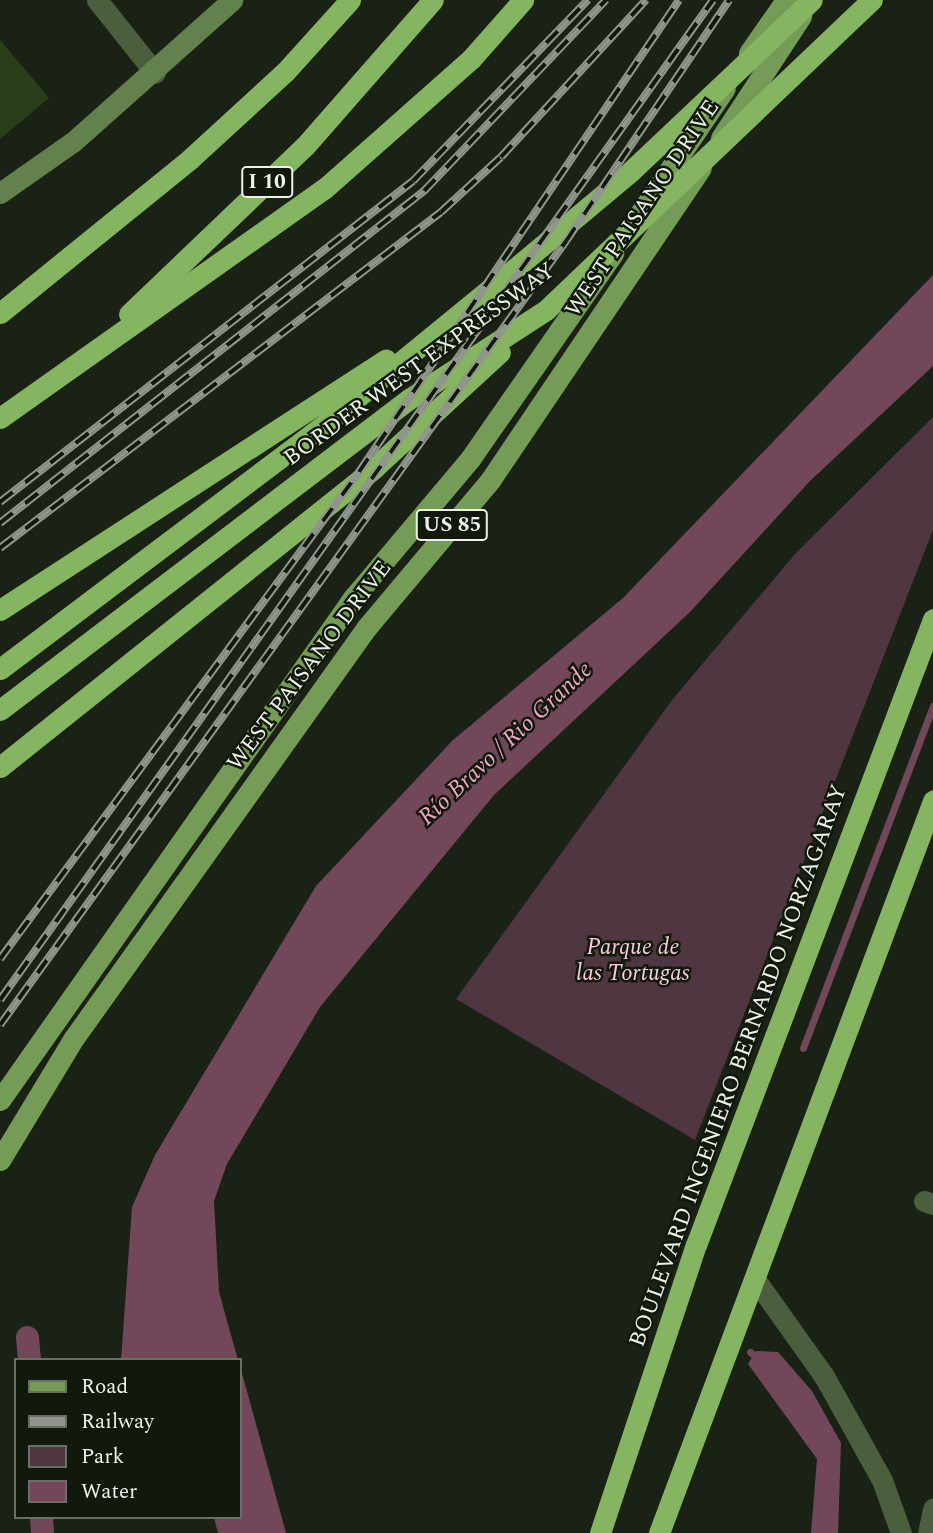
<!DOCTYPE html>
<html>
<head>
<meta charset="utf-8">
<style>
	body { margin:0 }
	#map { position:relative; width:933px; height:1533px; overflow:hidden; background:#1a2215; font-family:Spectral,serif }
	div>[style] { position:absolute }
	.green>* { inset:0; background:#503641 }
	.water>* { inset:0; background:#73475a }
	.stream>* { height:7px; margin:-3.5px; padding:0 3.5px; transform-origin:3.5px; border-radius:3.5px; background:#73475a }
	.canal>* { height:23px; margin:-11.5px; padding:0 11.5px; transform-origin:11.5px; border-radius:11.5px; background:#73475a }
	.building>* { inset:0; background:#293e19 }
	.street>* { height:21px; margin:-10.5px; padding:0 10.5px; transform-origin:10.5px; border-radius:10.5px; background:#4b5e3d }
	.secondary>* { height:21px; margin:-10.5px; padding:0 10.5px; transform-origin:10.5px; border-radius:10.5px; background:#63814c }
	.primary>* { height:21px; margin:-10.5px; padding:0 10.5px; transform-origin:10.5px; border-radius:10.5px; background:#759c57 }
	.highway>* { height:21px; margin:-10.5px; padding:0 10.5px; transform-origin:10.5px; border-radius:10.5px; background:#86b561 }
	.rail>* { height:8px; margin-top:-4px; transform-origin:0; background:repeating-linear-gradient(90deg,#11180c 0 16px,#90968c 0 32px); box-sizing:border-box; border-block:2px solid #90968c }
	span { translate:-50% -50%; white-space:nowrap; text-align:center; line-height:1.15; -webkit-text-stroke:5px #11180c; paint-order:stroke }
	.shield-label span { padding:2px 5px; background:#11180c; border:2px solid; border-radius:5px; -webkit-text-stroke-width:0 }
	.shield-label { font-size:21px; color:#ecf1e9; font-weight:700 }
	.street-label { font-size:23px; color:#ecf1e9 }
	.park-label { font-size:23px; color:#f9cbdd; font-style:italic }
	.water-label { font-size:24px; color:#f0a6c5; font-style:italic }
	.legend { position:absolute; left:14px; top:1358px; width:228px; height:161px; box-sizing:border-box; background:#11180c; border:2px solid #696f64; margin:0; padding:9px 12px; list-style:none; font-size:21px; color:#ecf1e9 }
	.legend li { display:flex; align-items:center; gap:14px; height:35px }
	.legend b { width:35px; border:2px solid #696f64 }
</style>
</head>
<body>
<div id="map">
	<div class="green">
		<div style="clip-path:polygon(933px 417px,933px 530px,695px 1140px,456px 999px,672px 700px,795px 554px)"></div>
	</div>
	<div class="water">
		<div style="clip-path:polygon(933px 275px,933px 366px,810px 481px,690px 612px,494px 795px,320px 1007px,227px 1164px,214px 1201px,219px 1292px,238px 1360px,121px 1360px,132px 1207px,155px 1155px,316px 886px,453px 740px,623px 598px)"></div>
		<div style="clip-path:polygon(756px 1351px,778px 1352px,812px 1391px,841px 1443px,838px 1533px,811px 1533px,817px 1459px,748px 1364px)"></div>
		<div style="clip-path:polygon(240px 1366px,286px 1533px,218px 1533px,214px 1517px,240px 1517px)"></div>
	</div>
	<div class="stream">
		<div style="left:803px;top:1048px;width:366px;rotate:-69.2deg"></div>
		<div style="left:750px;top:1352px;width:14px;rotate:39deg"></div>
	</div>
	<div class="canal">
		<div style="left:27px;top:1337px;width:23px;rotate:85deg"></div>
		<div style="left:41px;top:1517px;width:16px;rotate:86deg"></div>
	</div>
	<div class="building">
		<div style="clip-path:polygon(0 40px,49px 98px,0 139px)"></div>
	</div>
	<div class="street">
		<div style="left:97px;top:0;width:93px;rotate:51.5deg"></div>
		<div style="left:924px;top:1201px;width:9px;rotate:18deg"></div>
		<div style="left:755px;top:1279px;width:119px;rotate:54.6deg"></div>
		<div style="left:824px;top:1376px;width:119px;rotate:60.9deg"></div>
		<div style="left:882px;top:1480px;width:56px;rotate:70.3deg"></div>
		<div style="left:928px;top:1533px;width:25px;rotate:-78deg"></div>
	</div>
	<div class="secondary">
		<div style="left:0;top:193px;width:90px;rotate:-35.1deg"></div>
		<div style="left:74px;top:141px;width:212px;rotate:-41.7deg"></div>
	</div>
	<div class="primary">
		<div style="left:749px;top:53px;width:65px;rotate:-55.1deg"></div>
		<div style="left:721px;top:138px;width:146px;rotate:-56.7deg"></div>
		<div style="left:639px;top:215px;width:153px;rotate:-55.9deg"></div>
		<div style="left:0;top:1100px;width:614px;rotate:-54.89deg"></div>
		<div style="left:353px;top:598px;width:182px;rotate:-49.9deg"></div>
		<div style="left:470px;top:459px;width:251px;rotate:-55.2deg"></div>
		<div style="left:0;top:1160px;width:143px;rotate:-58.8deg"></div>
		<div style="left:74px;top:1038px;width:505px;rotate:-54.52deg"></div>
		<div style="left:367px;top:627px;width:193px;rotate:-50deg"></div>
		<div style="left:491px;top:479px;width:375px;rotate:-56deg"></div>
	</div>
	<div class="highway">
		<div style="left:0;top:313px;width:245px;rotate:-39deg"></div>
		<div style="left:190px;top:159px;width:129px;rotate:-42.5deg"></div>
		<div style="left:285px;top:72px;width:97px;rotate:-47.9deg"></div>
		<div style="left:129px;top:314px;width:243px;rotate:-43.7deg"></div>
		<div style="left:305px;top:146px;width:194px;rotate:-48.8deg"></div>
		<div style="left:0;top:418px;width:397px;rotate:-35.3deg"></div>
		<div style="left:324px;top:189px;width:196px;rotate:-41.5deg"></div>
		<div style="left:471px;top:59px;width:79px;rotate:-48.6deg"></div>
		<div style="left:0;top:610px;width:460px;rotate:-33deg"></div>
		<div style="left:0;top:669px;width:408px;rotate:-37deg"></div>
		<div style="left:326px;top:423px;width:226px;rotate:-39.3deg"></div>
		<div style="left:501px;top:280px;width:168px;rotate:-39.9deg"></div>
		<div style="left:630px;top:172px;width:250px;rotate:-43.4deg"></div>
		<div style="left:0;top:710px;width:514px;rotate:-37.25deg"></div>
		<div style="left:409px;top:399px;width:163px;rotate:-33deg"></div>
		<div style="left:546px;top:310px;width:450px;rotate:-43.6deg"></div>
		<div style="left:0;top:767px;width:479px;rotate:-38.6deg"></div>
		<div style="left:374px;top:468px;width:171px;rotate:-42.6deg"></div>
		<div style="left:600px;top:1533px;width:304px;rotate:-71.6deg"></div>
		<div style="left:696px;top:1245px;width:669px;rotate:-69.26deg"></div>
		<div style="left:659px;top:1533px;width:782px;rotate:-69.48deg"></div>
	</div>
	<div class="rail">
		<div style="left:0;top:502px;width:523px;rotate:-37.86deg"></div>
		<div style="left:413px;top:181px;width:252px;rotate:-46deg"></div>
		<div style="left:0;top:523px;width:539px;rotate:-38.06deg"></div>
		<div style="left:424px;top:191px;width:264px;rotate:-46.4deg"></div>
		<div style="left:0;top:548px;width:554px;rotate:-37.3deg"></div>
		<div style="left:441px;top:212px;width:81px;rotate:-42.5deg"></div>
		<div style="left:501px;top:157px;width:214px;rotate:-47.3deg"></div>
		<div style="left:0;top:959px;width:605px;rotate:-53.6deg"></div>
		<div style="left:359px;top:472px;width:570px;rotate:-55.86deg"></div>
		<div style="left:0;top:1000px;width:1228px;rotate:-54.51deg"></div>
		<div style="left:0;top:1025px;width:967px;rotate:-54.17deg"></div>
		<div style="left:566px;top:241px;width:291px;rotate:-55.9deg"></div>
	</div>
	<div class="shield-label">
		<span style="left:267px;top:182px">I 10</span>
		<span style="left:452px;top:525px">US 85</span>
	</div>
	<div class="street-label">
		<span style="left:643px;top:209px;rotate:-56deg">WEST PAISANO DRIVE</span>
		<span style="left:420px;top:365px;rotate:-36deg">BORDER WEST EXPRESSWAY</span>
		<span style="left:310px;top:666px;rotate:-53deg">WEST PAISANO DRIVE</span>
		<span style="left:739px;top:1066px;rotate:-70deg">BOULEVARD INGENIERO BERNARDO NORZAGARAY</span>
	</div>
	<div class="park-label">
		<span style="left:633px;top:961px">Parque de<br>las Tortugas</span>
	</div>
	<div class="water-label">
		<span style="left:506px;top:744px;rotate:-43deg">Río Bravo / Rio Grande</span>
	</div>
	<ul class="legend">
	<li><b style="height:9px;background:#759c57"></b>Road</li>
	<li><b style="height:9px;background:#90968c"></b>Railway</li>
	<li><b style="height:19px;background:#503641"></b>Park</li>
	<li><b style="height:19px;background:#73475a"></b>Water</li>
	</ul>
</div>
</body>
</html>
